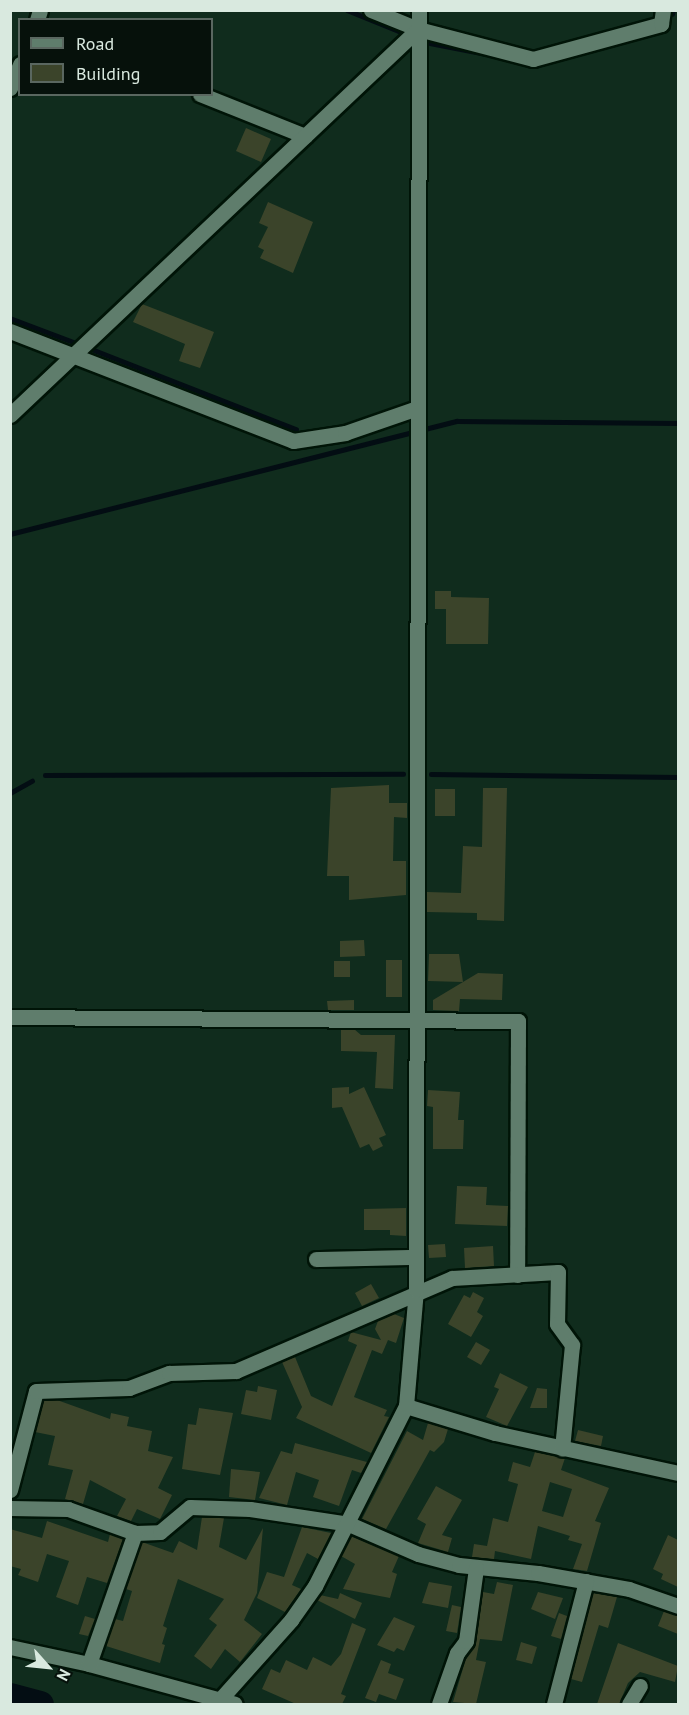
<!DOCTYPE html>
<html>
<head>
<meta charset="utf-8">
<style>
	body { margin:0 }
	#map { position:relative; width:689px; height:1715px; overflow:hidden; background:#102c1d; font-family:"PT Sans",sans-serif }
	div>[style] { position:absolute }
	.stream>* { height:4.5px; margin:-2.25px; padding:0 2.25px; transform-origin:2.25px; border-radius:2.25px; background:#030d13 }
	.river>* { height:27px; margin:-13.5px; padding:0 13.5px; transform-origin:13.5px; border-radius:13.5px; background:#030d13 }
	.building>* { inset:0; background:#3b442a }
	.roads { filter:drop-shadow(2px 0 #001407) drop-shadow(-2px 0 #001407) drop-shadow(0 2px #001407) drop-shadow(0 -2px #001407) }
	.street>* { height:15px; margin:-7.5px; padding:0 7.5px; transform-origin:7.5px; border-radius:7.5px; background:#5f7d6c }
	span { translate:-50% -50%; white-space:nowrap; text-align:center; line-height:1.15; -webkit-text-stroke:4.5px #06110b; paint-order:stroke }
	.frame { position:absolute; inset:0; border:12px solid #d9e9df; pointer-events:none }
	.legend { position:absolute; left:18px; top:18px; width:195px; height:78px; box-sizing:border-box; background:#06110b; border:2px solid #5a6760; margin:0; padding:8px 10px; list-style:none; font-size:18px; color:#d9e9df }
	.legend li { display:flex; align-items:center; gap:12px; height:30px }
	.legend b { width:30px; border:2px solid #5a6760 }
	.north { position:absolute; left:18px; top:1637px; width:60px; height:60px; -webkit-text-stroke:4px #06110b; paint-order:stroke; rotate:117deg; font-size:16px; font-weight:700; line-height:24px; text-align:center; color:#d9e9df }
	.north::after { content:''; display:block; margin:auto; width:21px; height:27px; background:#d9e9df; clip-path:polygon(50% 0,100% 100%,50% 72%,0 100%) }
</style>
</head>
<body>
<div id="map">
	<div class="stream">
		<div style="left:347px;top:10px;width:56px;rotate:22deg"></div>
		<div style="left:672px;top:14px;width:4px;rotate:-76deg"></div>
		<div style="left:430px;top:43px;width:57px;rotate:11.1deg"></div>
		<div style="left:10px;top:318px;width:71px;rotate:20.7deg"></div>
		<div style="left:94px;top:350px;width:217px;rotate:21.4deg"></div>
		<div style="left:10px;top:534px;width:461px;rotate:-14.2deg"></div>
		<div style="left:457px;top:421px;width:221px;rotate:0.5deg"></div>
		<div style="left:431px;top:774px;width:247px;rotate:0.7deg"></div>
		<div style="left:45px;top:775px;width:358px;rotate:-0.2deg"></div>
		<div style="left:10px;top:793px;width:25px;rotate:-29deg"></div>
	</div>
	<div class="river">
		<div style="left:10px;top:1696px;width:31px;rotate:15deg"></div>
	</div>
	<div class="building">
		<div style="clip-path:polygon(246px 128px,271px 139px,261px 162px,236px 151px)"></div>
		<div style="clip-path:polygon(268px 202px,313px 222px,293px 273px,260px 258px,264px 250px,258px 247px,268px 227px,259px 223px)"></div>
		<div style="clip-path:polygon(142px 304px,214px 332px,200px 368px,179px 361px,185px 344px,133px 322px)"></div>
		<div style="clip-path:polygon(435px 591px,451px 591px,451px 597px,489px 598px,488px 644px,446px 644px,446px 609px,435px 609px)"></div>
		<div style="clip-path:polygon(389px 785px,389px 803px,407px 803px,407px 818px,394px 817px,393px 861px,406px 861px,406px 895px,349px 900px,349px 876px,327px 876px,331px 788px)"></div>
		<div style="clip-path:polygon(483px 788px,507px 788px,504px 921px,477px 920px,477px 913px,427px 912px,427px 892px,461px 893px,463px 846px,482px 847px)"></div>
		<div style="clip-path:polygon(435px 789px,455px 789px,455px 816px,435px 816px)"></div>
		<div style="clip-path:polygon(364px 940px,365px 956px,340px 957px,340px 941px)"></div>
		<div style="clip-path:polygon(429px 954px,459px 954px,463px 982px,478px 973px,503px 974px,502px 1000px,460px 999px,459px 1011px,433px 1010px,433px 1000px,463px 982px,428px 981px)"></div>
		<div style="clip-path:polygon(386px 960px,402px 960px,402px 997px,386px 997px)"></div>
		<div style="clip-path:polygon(334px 961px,350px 961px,350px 977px,334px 977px)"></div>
		<div style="clip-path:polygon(354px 1000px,354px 1010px,328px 1010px,327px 1001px)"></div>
		<div style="clip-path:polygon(341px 1029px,354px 1029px,361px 1035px,395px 1035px,393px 1089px,375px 1088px,377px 1052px,341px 1051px)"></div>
		<div style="clip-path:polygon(349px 1087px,349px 1094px,364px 1087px,386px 1135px,379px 1138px,383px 1146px,373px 1151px,369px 1144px,360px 1148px,342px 1107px,332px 1108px,332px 1088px)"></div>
		<div style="clip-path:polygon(428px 1090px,460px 1092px,458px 1120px,464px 1120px,463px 1149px,433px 1149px,433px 1107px,427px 1106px)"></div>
		<div style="clip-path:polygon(457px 1186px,487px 1187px,486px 1205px,508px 1206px,507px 1226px,455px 1224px)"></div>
		<div style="clip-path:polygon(406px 1208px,406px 1236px,390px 1235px,390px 1230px,364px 1230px,364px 1209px)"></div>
		<div style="clip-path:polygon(445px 1244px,446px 1257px,429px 1258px,428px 1245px)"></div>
		<div style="clip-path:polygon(493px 1246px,494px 1266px,465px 1268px,464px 1248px)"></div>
		<div style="clip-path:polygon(371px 1284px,379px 1298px,362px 1306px,355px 1293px)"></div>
		<div style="clip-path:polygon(473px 1292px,484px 1298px,477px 1312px,483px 1316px,471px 1337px,448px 1324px,464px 1295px,470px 1298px)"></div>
		<div style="clip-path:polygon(394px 1314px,404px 1318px,396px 1343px,388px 1340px,382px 1354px,372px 1350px,354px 1397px,387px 1410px,384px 1416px,389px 1417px,371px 1453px,296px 1418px,302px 1407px,282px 1362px,295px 1357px,311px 1396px,332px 1406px,357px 1345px,348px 1341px,351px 1332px,381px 1340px,375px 1329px,378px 1321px)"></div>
		<div style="clip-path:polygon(476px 1342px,490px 1350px,481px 1365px,467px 1357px)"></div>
		<div style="clip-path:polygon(500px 1373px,528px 1387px,507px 1426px,486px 1417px,499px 1389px,494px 1387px)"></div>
		<div style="clip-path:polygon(258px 1386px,277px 1390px,271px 1420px,241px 1414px,246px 1390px,257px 1392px)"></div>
		<div style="clip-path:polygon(537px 1388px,547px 1389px,547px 1408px,530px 1408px)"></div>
		<div style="clip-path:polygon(57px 1400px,110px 1419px,111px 1413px,129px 1417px,127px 1426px,152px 1431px,148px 1451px,173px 1457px,158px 1488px,172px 1495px,160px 1519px,137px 1509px,131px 1521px,117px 1516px,126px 1499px,90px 1480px,83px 1504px,65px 1499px,73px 1470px,48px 1465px,55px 1436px,35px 1432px,44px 1401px)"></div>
		<div style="clip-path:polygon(199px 1408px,233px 1413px,220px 1475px,182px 1469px,188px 1424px,196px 1425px)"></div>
		<div style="clip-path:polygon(428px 1423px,448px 1429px,444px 1442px,434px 1452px,430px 1450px,386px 1529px,362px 1519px,407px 1431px,423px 1440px)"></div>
		<div style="clip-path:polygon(578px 1430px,603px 1436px,601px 1446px,575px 1441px)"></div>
		<div style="clip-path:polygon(295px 1443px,367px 1462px,361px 1473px,352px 1470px,339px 1506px,313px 1497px,319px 1480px,296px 1472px,287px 1505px,259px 1498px,281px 1451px,292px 1454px)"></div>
		<div style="clip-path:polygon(evenodd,535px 1452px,565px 1458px,561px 1470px,609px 1488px,595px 1521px,601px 1523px,587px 1571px,573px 1569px,582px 1544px,568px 1540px,570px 1536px,538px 1526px,531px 1559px,495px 1551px,494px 1559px,472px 1557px,474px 1544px,487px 1546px,493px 1518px,508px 1522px,518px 1484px,508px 1481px,513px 1462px,530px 1467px,535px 1452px,550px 1482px,572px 1489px,563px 1517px,542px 1511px,550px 1482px)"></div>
		<div style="clip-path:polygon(231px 1469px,260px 1472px,255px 1500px,229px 1497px)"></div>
		<div style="clip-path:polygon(436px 1486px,462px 1500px,442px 1535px,452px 1538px,448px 1552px,418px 1543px,426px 1524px,417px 1519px)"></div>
		<div style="clip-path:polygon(202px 1517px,224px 1518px,219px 1547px,246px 1560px,263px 1528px,257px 1593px,244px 1620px,262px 1634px,240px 1662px,225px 1649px,211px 1669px,194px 1656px,217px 1625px,209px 1619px,224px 1599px,178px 1579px,163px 1626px,167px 1628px,162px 1644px,165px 1645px,160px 1663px,106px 1646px,115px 1619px,123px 1621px,132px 1591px,126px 1589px,142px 1542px,173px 1553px,179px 1541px,197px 1550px)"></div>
		<div style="clip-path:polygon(47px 1521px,108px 1542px,110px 1534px,123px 1539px,107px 1583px,87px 1577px,78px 1605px,56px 1597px,69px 1561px,47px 1554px,38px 1582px,18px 1575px,21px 1569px,10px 1566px,10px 1529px,42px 1538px)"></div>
		<div style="clip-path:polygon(302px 1527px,331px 1533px,318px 1559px,307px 1553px,292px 1585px,301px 1589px,285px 1612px,257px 1598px,267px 1572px,284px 1577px)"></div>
		<div style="clip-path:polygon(668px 1535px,678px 1540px,678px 1587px,661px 1579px,663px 1574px,653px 1569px)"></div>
		<div style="clip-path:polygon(351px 1536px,399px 1556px,392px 1572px,397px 1574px,390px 1598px,343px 1589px,355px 1564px,341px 1556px)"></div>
		<div style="clip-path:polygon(429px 1582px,452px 1586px,448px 1608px,422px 1603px)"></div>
		<div style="clip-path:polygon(497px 1582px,513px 1585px,502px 1641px,480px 1639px,476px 1660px,486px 1662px,476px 1704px,453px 1702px,466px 1658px,476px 1643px,483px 1592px,494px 1594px)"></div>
		<div style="clip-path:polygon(538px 1592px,563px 1598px,555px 1619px,531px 1609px)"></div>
		<div style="clip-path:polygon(340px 1593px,362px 1603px,355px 1619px,317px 1600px,320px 1595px,338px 1599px)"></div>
		<div style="clip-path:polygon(593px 1593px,617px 1597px,608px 1628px,599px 1625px,582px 1682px,571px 1679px)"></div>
		<div style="clip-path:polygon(452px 1605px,461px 1607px,457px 1633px,446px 1631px)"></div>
		<div style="clip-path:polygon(664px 1611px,678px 1616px,678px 1634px,658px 1626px)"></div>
		<div style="clip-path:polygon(559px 1613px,567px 1616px,561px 1639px,551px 1636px)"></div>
		<div style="clip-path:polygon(85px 1616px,95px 1619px,88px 1636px,79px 1634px)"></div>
		<div style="clip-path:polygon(394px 1617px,415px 1626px,404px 1651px,397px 1648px,394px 1652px,377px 1645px)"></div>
		<div style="clip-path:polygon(352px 1623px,366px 1629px,341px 1694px,346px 1696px,342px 1704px,296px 1704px,262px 1689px,271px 1669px,280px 1673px,286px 1660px,307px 1670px,313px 1657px,331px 1666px,341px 1654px)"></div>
		<div style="clip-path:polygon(521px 1642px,537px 1647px,532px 1664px,516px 1660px)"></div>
		<div style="clip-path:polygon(618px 1643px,678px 1666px,675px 1682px,640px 1672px,628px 1683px,619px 1704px,597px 1704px)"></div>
		<div style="clip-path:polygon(381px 1660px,391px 1664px,388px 1673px,404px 1679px,396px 1700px,379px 1694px,376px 1702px,365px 1698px)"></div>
	</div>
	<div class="roads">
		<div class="street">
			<div style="left:371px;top:10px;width:51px;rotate:22deg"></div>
			<div style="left:418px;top:29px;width:119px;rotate:14.6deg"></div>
			<div style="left:533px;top:59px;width:133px;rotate:-15.3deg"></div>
			<div style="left:661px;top:24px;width:14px;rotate:-82deg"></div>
			<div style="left:37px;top:20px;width:10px;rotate:-73deg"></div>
			<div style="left:10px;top:88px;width:26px;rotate:-67deg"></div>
			<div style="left:200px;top:94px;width:113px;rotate:21.8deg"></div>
			<div style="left:10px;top:331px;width:304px;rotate:21.2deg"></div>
			<div style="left:293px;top:441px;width:53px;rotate:-8.7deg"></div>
			<div style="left:345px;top:433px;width:76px;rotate:-19.1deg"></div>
			<div style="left:10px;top:415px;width:562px;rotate:-43.41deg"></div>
			<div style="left:10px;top:1017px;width:508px;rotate:0.45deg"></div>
			<div style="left:518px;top:1021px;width:254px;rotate:90.2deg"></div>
			<div style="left:316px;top:1259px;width:97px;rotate:-1.2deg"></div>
			<div style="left:406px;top:1406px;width:93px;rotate:16.9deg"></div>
			<div style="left:495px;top:1433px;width:187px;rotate:12.3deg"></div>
			<div style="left:10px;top:1490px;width:102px;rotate:-75.3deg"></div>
			<div style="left:36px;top:1391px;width:93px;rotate:-1.8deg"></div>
			<div style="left:129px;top:1388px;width:43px;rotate:-20.6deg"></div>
			<div style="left:169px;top:1373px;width:67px;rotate:-1.7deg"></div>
			<div style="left:236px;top:1371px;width:235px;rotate:-23.3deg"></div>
			<div style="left:452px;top:1278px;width:106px;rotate:-3.2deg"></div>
			<div style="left:558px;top:1272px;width:52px;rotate:91.1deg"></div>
			<div style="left:557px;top:1324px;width:26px;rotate:54deg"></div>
			<div style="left:572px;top:1345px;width:104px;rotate:95.5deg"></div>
			<div style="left:10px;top:1508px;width:58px;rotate:1deg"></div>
			<div style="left:68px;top:1509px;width:71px;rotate:19.7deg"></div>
			<div style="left:135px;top:1533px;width:25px;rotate:-2deg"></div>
			<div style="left:160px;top:1532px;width:39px;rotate:-40deg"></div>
			<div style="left:190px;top:1507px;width:60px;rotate:1.9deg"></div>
			<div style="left:250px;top:1509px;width:100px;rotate:8.6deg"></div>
			<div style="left:349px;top:1524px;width:75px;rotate:23.5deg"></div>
			<div style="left:418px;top:1554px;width:42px;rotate:15deg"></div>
			<div style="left:459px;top:1565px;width:79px;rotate:5.8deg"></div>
			<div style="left:538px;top:1573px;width:92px;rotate:10deg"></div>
			<div style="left:629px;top:1589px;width:52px;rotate:19.1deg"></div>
			<div style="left:10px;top:1647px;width:81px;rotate:12.1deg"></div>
			<div style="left:89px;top:1664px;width:151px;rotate:15.3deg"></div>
			<div style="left:89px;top:1664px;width:139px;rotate:-70.7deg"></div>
			<div style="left:216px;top:1704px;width:113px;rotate:-48.2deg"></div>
			<div style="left:291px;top:1620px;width:42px;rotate:-54.8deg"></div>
			<div style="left:315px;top:1586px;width:202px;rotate:-63.2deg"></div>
			<div style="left:406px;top:1406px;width:116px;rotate:-85.1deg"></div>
			<div style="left:416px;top:1290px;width:1280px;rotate:-89.87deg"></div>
			<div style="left:439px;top:1704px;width:54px;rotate:-70.6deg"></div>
			<div style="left:457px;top:1653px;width:15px;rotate:-53deg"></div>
			<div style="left:466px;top:1641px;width:74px;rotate:-82.2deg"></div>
			<div style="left:554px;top:1704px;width:127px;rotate:-75.4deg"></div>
			<div style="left:629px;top:1704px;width:21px;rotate:-59deg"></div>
		</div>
	</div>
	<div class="frame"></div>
	<ul class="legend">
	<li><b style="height:8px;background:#5f7d6c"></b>Road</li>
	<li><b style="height:16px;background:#3b442a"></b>Building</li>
	</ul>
	<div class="north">N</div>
</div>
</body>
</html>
